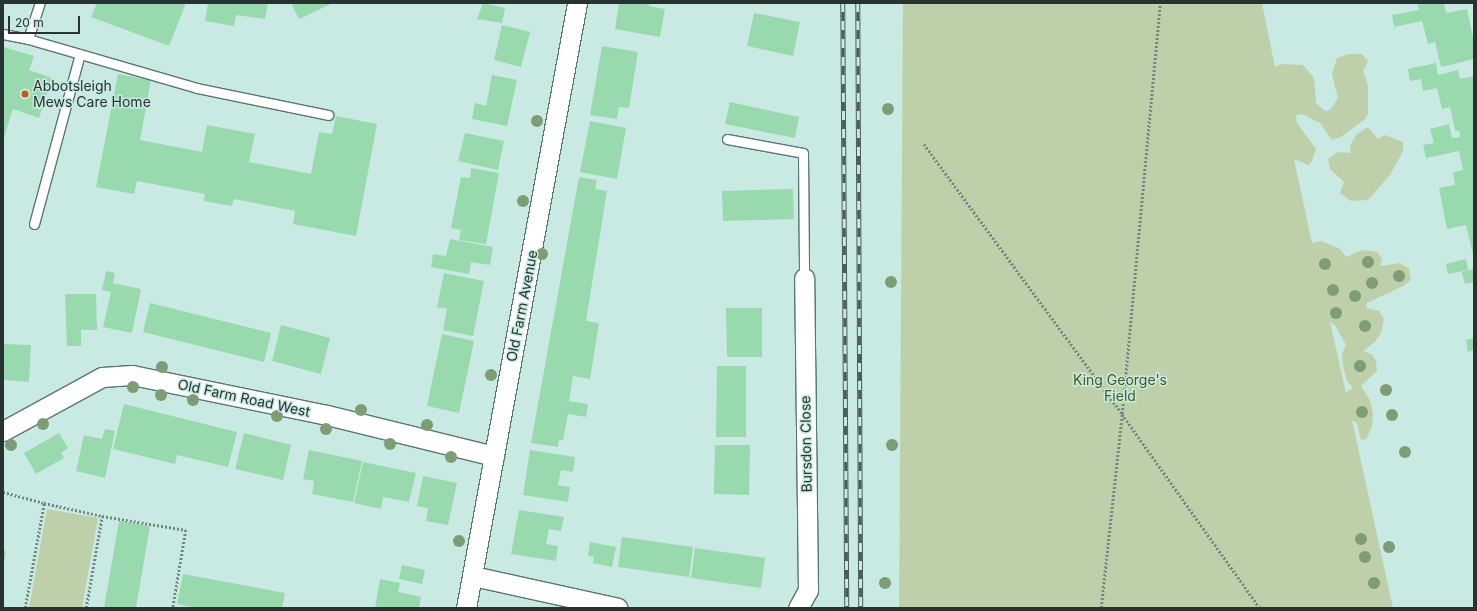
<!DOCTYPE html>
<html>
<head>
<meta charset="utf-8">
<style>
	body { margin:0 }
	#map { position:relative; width:1477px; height:611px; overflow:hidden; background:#c9eae3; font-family:Inter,sans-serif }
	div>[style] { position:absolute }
	.green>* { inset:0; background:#bdd0aa }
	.building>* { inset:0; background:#98daae }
	.path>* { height:2.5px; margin-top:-1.25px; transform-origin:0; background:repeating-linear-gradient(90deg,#718783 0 2px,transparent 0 4px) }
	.roads { filter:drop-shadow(1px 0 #587670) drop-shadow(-1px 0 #587670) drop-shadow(0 1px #587670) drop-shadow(0 -1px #587670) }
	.service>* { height:9px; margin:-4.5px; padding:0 4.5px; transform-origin:4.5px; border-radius:4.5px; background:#fff }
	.minor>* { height:19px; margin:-9.5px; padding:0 9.5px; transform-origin:9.5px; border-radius:9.5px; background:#fff }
	.rail>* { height:4.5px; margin-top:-2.25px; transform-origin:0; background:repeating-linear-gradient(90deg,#c9eae3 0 9px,#4b5d59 0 18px); box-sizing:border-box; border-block:1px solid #4b5d59 }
	.trees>* { width:12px; height:12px; margin:-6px; border-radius:50%; background:#7e9c76 }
	.dots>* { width:11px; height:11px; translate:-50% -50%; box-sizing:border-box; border:2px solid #c9eae3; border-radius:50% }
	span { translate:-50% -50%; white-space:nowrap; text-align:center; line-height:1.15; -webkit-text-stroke:3px #c9eae3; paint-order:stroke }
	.poi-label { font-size:14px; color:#263330 }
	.left { translate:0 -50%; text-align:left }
	.street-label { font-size:14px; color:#263330 }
	.park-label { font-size:14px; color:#415d1c }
	.frame { position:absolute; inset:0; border:4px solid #263330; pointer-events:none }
	.scale { position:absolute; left:8px; top:16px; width:72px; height:18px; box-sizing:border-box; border:2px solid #263330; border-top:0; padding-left:5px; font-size:12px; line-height:14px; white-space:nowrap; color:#263330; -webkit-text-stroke:3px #c9eae3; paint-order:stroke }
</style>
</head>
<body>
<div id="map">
	<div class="green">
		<div style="clip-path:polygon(evenodd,903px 3px,1262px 3px,1275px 67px,1281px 64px,1303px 65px,1314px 78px,1316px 103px,1325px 111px,1330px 110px,1338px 98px,1332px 74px,1337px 58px,1349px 54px,1362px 54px,1368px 61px,1363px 71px,1368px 85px,1368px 114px,1364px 120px,1341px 137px,1332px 140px,1320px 123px,1302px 114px,1296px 115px,1297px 123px,1316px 149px,1312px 161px,1308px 165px,1294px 159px,1312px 243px,1321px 241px,1331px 245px,1340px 249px,1346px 257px,1362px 250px,1377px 252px,1382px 259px,1380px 266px,1400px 263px,1409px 269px,1411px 280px,1403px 286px,1367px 303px,1366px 308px,1379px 311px,1384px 319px,1381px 333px,1375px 342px,1363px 351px,1373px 355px,1376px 362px,1377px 371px,1361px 386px,1370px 400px,1373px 413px,1372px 427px,1366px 439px,1361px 440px,1357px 424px,1352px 420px,1393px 608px,899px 608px,903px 3px,1330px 322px,1335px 325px,1346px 345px,1342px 354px,1343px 366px,1347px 381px,1353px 388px,1346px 393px,1330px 322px)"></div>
		<div style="clip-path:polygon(1368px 127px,1378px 139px,1385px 135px,1403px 142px,1403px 151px,1390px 175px,1368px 200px,1351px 201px,1340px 193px,1344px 182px,1330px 169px,1328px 159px,1338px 152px,1350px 153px,1350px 146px,1356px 135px)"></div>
		<div style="clip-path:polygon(47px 509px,98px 518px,82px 608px,29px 608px)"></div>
	</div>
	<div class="building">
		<div style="clip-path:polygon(97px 3px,186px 3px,169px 46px,91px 17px)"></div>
		<div style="clip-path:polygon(208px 3px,268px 3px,265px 19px,236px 15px,234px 26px,205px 21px)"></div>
		<div style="clip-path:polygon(291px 3px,333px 3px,299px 19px)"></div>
		<div style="clip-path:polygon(483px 3px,505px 8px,502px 23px,477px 19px)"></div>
		<div style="clip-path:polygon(619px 3px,649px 3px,649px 6px,665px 9px,660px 37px,615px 29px)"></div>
		<div style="clip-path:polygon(1417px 3px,1444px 3px,1446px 13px,1467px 9px,1474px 42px,1474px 59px,1441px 67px,1435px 42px,1428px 44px,1422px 21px,1394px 27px,1392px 15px,1419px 10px)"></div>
		<div style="clip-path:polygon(754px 13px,800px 22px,793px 56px,747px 46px)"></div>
		<div style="clip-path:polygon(502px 25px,530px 32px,521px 67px,494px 60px)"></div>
		<div style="clip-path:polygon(602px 46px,638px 52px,629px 108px,619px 107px,617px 119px,590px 115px)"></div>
		<div style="clip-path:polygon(3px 47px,34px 56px,29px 70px,52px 78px,39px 118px,13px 109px,3px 140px)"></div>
		<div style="clip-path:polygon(1436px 63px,1438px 75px,1458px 70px,1460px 79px,1474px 76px,1474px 259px,1466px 225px,1447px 229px,1439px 188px,1455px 185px,1453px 172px,1463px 170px,1459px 151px,1426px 158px,1423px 145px,1434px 143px,1430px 129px,1449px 124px,1452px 138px,1460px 137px,1459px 131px,1455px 131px,1450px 107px,1442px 109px,1437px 88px,1423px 91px,1421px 79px,1410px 81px,1408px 69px)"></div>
		<div style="clip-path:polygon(118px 74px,151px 80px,140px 140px,202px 152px,207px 125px,255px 134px,249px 162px,311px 174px,319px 132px,332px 134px,336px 116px,377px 124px,356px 236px,293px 224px,295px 211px,234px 199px,232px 206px,204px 201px,205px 194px,137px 181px,134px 194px,96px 187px)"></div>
		<div style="clip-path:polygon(492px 75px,517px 80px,507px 126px,472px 119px,475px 103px,486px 106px)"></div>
		<div style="clip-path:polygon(730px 102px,799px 117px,795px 138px,725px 124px)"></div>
		<div style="clip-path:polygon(590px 121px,626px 128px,617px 179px,580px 172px)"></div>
		<div style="clip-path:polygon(465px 133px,504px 141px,498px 170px,458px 161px)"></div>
		<div style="clip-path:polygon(471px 168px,499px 173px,486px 244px,459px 240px,461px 230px,451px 228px,461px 177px,470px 178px)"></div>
		<div style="clip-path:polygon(579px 177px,597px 180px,595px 189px,607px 191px,586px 321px,599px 323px,590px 379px,573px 376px,569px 401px,588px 404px,586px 417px,568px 414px,563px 440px,559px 440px,558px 447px,531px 443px)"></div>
		<div style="clip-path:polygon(793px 189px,794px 219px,723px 221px,722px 191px)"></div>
		<div style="clip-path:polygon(450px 239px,493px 247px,490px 265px,471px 262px,469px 274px,431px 267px,433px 254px,446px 256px)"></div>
		<div style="clip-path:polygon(1466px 259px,1468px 270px,1448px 274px,1446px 264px)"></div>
		<div style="clip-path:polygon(1474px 269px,1474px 282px,1465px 284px,1462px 272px)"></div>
		<div style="clip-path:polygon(106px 271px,115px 273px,113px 283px,141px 289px,132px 333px,103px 327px,111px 292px,102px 290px)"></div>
		<div style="clip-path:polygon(444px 273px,484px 281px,473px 336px,443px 330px,447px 309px,437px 307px)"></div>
		<div style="clip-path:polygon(65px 294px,96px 294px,97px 330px,81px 330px,81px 346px,67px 346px)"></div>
		<div style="clip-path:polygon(150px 303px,271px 333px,264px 362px,143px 332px)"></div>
		<div style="clip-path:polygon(726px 308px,762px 308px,762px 357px,727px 357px)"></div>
		<div style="clip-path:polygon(281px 325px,330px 338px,321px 374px,272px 361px)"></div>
		<div style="clip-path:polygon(442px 334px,474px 341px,459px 413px,427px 406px)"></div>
		<div style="clip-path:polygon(1474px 338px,1474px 350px,1468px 352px,1466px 340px)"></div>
		<div style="clip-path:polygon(3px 344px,31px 345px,29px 382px,3px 380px)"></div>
		<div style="clip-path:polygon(717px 366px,746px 366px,746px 437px,716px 437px)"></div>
		<div style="clip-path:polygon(124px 404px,237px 432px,228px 467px,177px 455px,175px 464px,113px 449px)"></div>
		<div style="clip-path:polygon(105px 429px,115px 431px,105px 478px,76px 471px,84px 435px,102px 439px)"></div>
		<div style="clip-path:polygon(59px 433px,68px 448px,61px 453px,64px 458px,36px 474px,24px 453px)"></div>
		<div style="clip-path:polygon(244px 433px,291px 445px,283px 480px,235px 469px)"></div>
		<div style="clip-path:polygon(715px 445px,750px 445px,749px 495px,714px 494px)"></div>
		<div style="clip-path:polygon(309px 450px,362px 461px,353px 502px,312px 494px,314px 481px,303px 479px)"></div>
		<div style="clip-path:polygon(530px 450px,575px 457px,573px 472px,561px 470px,558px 485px,570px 487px,568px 502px,523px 495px)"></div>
		<div style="clip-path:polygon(363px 462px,416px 473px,409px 502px,383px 497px,381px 509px,354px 503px)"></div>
		<div style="clip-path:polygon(423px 476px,457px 483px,448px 525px,426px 521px,428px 508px,417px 506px)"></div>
		<div style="clip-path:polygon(519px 510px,564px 517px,561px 531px,549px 529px,546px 544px,558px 546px,556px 561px,511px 554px)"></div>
		<div style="clip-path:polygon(119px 521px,150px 526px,136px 608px,104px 608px)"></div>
		<div style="clip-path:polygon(622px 537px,693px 547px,689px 577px,618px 567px)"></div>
		<div style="clip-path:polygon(590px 542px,616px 547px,612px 567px,593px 563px,594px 557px,588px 556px)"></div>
		<div style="clip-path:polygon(695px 548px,765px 558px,761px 588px,691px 578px)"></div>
		<div style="clip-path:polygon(3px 551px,6px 551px,4px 564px,3px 564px)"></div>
		<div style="clip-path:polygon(402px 565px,425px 570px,422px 584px,399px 579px)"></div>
		<div style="clip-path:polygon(183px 574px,285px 593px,282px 608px,197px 608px,177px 604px)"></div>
		<div style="clip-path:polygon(380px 579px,400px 583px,398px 592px,421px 597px,419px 608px,375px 608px)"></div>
	</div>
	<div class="path">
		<div style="left:924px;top:144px;width:335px;rotate:53.7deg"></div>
		<div style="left:1122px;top:414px;width:238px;rotate:54.6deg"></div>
		<div style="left:3px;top:492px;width:42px;rotate:15deg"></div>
		<div style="left:25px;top:608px;width:107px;rotate:-79.7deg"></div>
		<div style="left:44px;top:503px;width:59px;rotate:12.6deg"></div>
		<div style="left:86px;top:608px;width:93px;rotate:-80.1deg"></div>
		<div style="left:102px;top:516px;width:85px;rotate:9.5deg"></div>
		<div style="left:186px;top:530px;width:79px;rotate:99.5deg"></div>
		<div style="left:1101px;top:608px;width:195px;rotate:-83.8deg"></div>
		<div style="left:1122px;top:414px;width:413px;rotate:-84.7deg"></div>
	</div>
	<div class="roads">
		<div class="service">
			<div style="left:3px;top:34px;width:25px;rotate:11deg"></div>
			<div style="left:80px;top:54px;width:122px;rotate:16.2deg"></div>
			<div style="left:197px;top:88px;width:134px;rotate:11.6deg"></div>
			<div style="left:727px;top:139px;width:77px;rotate:10.4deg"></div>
			<div style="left:803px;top:153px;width:125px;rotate:89.5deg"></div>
			<div style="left:34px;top:224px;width:176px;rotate:-74.9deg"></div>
			<div style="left:80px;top:54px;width:54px;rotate:-163.9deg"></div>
			<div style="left:28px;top:39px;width:38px;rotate:-72deg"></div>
		</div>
		<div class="minor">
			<div style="left:3px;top:431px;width:113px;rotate:-28.6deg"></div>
			<div style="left:102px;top:377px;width:30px;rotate:-4deg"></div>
			<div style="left:132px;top:375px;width:199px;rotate:11.6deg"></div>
			<div style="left:327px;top:415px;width:172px;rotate:13.8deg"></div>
			<div style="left:473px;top:576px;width:148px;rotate:12.4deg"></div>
			<div style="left:466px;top:608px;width:615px;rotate:-79.6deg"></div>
			<div style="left:798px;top:608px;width:21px;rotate:-61deg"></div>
			<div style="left:808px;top:590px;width:312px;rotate:-90.7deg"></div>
		</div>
	</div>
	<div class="rail">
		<div style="left:843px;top:3px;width:605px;rotate:89.62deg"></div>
		<div style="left:858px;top:3px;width:605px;rotate:89.72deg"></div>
	</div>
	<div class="trees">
		<div style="left:888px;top:109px"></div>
		<div style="left:537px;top:121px"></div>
		<div style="left:523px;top:201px"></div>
		<div style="left:542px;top:254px"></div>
		<div style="left:1368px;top:262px"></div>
		<div style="left:1325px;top:264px"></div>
		<div style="left:1399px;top:276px"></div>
		<div style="left:891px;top:282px"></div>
		<div style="left:1372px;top:283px"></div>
		<div style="left:1333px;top:290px"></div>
		<div style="left:1355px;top:296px"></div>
		<div style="left:1336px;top:313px"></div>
		<div style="left:1365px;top:326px"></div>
		<div style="left:1360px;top:366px"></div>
		<div style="left:162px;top:367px"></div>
		<div style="left:491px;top:375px"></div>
		<div style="left:133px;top:387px"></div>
		<div style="left:1386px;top:390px"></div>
		<div style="left:161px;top:395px"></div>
		<div style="left:193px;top:400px"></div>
		<div style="left:361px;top:410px"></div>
		<div style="left:1362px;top:412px"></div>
		<div style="left:1392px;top:415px"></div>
		<div style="left:277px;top:416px"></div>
		<div style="left:43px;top:424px"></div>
		<div style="left:427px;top:425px"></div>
		<div style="left:326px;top:429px"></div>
		<div style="left:390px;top:444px"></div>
		<div style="left:11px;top:445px"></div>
		<div style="left:892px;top:445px"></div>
		<div style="left:1405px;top:452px"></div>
		<div style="left:451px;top:457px"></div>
		<div style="left:1361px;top:539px"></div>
		<div style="left:459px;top:541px"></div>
		<div style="left:1389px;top:547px"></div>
		<div style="left:1365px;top:557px"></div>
		<div style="left:885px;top:583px"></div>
		<div style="left:1374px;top:583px"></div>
	</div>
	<div class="dots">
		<div style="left:25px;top:94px;background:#bc600e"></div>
	</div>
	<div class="poi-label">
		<span class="left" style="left:33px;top:94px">Abbotsleigh<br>Mews Care Home</span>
	</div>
	<div class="street-label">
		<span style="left:522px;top:306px;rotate:-79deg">Old Farm Avenue</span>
		<span style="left:244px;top:398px;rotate:12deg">Old Farm Road West</span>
		<span style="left:806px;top:444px;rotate:-91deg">Bursdon Close</span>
	</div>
	<div class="park-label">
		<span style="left:1120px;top:388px">King George's<br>Field</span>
	</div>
	<div class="frame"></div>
	<div class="scale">20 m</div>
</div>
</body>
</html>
